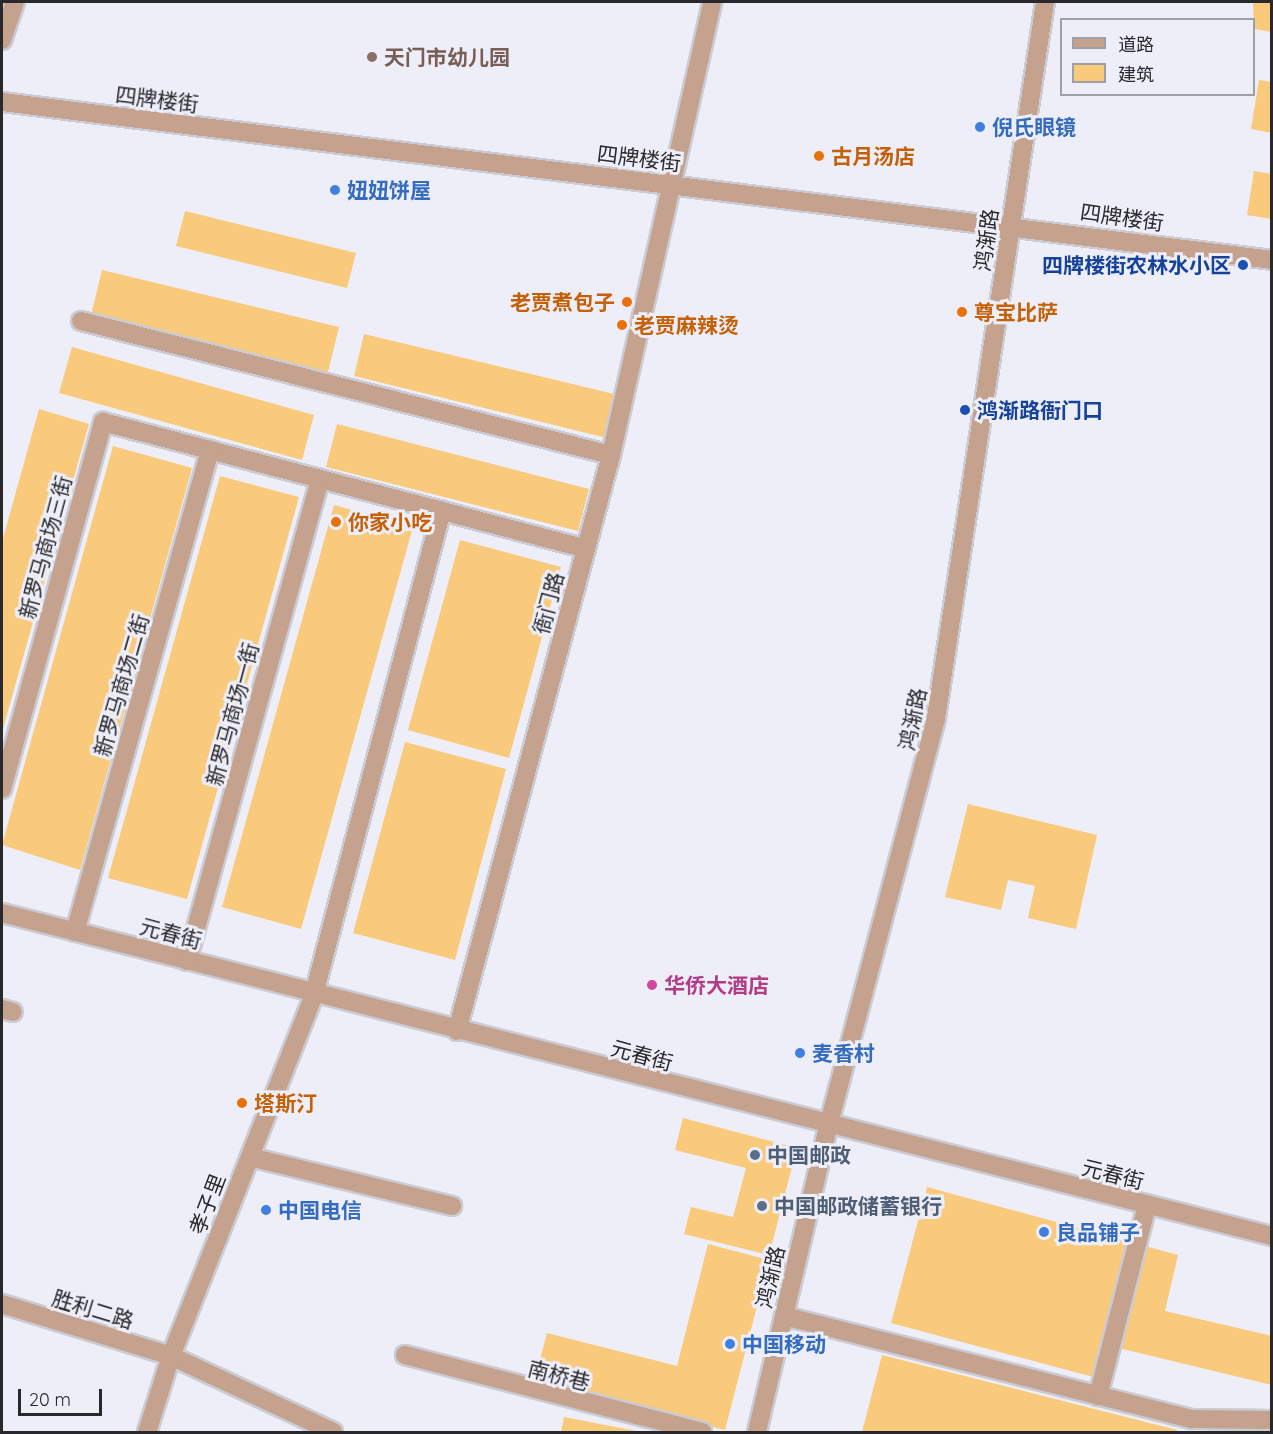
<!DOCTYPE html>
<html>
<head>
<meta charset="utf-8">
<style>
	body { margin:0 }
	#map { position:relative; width:1273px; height:1434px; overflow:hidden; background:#edeef8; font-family:Quicksand,"Noto Sans SC",sans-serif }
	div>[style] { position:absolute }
	.building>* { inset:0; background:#f9c97c }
	.roads { filter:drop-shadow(2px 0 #cacbd3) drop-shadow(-2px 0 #cacbd3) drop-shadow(0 2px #cacbd3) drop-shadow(0 -2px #cacbd3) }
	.minor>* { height:18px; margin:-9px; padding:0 9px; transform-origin:9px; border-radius:9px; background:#c4a28e }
	.dots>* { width:16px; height:16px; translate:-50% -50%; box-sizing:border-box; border:3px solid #edeef8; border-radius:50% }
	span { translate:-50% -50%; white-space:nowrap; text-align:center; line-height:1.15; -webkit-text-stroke:6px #edeef8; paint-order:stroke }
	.education-label { font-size:21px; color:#785e54; font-weight:700 }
	.left { translate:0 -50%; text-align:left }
	.street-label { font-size:21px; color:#29292c }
	.shop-label { font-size:21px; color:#366cbe; font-weight:700 }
	.food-label { font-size:21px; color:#c56008; font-weight:700 }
	.right { translate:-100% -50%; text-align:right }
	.transit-label { font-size:21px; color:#164399; font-weight:700 }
	.hotel-label { font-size:21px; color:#b23c85; font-weight:700 }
	.service-label { font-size:21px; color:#4e5e75; font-weight:700 }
	.frame { position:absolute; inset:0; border:3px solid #29292c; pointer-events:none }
	.legend { position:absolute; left:1060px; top:18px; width:195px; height:78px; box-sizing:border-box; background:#edeef8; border:2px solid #9f9fa6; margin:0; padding:8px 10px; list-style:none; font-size:18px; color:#29292c }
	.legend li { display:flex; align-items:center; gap:12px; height:30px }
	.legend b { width:30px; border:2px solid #9f9fa6 }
	.scale { position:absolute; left:18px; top:1389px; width:84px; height:27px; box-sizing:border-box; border:3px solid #29292c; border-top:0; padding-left:8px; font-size:18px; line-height:21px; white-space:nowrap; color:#29292c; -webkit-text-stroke:4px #edeef8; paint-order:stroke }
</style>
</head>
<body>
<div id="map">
	<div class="building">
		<div style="clip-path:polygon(1253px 2px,1272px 2px,1272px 32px,1254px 29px)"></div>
		<div style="clip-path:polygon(1259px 80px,1272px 82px,1272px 133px,1251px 129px)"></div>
		<div style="clip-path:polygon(1254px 171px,1272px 174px,1272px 219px,1247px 215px)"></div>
		<div style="clip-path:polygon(185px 211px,356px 253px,347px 288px,176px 246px)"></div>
		<div style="clip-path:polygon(102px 270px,339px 327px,328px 372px,91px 315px)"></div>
		<div style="clip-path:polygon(364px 334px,618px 395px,607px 438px,354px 376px)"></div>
		<div style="clip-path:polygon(72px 347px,314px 415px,302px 460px,59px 393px)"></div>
		<div style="clip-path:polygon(39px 409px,89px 424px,2px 732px,2px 542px)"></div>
		<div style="clip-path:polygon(337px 424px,589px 489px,578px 531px,326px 467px)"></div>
		<div style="clip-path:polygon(113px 446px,192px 468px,80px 870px,2px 845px)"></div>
		<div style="clip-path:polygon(220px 476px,299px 497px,187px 899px,108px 878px)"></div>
		<div style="clip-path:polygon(334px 505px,413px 527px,301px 929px,222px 907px)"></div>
		<div style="clip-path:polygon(460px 540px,561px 567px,509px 758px,408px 730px)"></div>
		<div style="clip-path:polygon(405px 742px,506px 769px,455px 960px,353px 933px)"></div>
		<div style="clip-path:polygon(968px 804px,1097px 835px,1076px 929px,1028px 918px,1035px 886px,1008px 880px,1001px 910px,945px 897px)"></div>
		<div style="clip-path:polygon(683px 1118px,797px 1148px,769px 1255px,684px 1234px,691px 1207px,733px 1217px,746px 1168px,675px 1150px)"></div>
		<div style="clip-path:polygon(927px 1187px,1178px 1255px,1165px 1311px,1272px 1336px,1272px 1385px,1106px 1345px,1097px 1378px,891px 1323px)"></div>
		<div style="clip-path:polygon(708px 1244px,769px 1260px,725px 1430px,534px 1382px,547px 1333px,677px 1366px)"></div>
		<div style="clip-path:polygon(882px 1355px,1177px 1430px,1177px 1432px,862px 1432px)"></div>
		<div style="clip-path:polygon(564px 1417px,636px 1431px,636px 1432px,561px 1432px)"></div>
	</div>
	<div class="roads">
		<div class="minor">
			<div style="left:2px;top:40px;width:40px;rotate:-71.1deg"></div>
			<div style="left:2px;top:102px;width:1280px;rotate:7.09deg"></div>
			<div style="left:81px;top:321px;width:547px;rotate:14.19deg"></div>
			<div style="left:2px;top:789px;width:381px;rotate:-74.6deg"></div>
			<div style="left:103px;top:422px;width:499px;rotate:14.7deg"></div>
			<div style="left:2px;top:913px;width:1310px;rotate:14.27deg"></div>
			<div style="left:75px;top:932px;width:501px;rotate:-74.35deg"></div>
			<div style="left:187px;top:961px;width:500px;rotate:-74.57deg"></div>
			<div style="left:2px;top:1009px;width:11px;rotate:15deg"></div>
			<div style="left:457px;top:1031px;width:596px;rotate:-75.03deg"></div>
			<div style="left:611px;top:455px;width:464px;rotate:-77.4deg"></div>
			<div style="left:250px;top:1157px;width:208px;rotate:13.6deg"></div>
			<div style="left:2px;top:1304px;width:177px;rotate:17.1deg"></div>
			<div style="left:171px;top:1356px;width:179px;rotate:25.1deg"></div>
			<div style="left:784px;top:1316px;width:421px;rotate:14.2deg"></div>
			<div style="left:1192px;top:1419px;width:80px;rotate:0.7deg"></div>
			<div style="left:405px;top:1355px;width:307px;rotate:14.5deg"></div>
			<div style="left:1098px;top:1396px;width:197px;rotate:-75.6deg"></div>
			<div style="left:147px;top:1432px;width:80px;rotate:-72.5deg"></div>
			<div style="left:171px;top:1356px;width:389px;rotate:-68.4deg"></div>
			<div style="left:314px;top:994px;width:500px;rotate:-75.2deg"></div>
			<div style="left:757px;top:1432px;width:313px;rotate:-76.9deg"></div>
			<div style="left:828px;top:1127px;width:423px;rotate:-75.2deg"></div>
			<div style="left:936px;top:718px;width:724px;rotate:-81.34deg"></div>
		</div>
	</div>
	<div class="dots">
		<div style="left:372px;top:57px;background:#8d6e63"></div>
		<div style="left:980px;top:127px;background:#3f7fe0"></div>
		<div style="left:819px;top:156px;background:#e8710a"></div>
		<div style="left:335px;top:190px;background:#3f7fe0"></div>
		<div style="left:1243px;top:265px;background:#1a4fb4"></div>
		<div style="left:627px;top:302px;background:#e8710a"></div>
		<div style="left:962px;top:312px;background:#e8710a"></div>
		<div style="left:622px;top:325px;background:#e8710a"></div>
		<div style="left:965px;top:410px;background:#1a4fb4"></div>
		<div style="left:336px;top:522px;background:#e8710a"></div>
		<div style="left:652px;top:985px;background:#d1479c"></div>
		<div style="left:800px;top:1053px;background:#3f7fe0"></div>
		<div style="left:242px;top:1103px;background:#e8710a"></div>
		<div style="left:755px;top:1155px;background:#5c6f8a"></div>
		<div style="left:762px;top:1206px;background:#5c6f8a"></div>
		<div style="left:266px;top:1210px;background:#3f7fe0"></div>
		<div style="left:1044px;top:1232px;background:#3f7fe0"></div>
		<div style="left:730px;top:1344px;background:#3f7fe0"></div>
	</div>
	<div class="education-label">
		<span class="left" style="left:384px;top:57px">天门市幼儿园</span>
	</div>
	<div class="street-label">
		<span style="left:157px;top:99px;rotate:7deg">四牌楼街</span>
		<span style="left:639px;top:158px;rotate:7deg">四牌楼街</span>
		<span style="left:1122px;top:217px;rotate:8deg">四牌楼街</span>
		<span style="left:986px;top:240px;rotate:-82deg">鸿渐路</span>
		<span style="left:45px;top:547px;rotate:-75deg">新罗马商场三街</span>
		<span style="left:548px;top:603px;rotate:-75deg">衙门路</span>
		<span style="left:121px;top:685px;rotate:-74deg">新罗马商场二街</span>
		<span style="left:232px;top:714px;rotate:-75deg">新罗马商场一街</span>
		<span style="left:912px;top:719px;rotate:-78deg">鸿渐路</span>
		<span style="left:171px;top:933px;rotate:15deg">元春街</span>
		<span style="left:642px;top:1055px;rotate:15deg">元春街</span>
		<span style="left:1113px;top:1174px;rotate:14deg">元春街</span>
		<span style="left:207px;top:1204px;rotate:-69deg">孝子里</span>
		<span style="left:770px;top:1277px;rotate:-77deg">鸿渐路</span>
		<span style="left:93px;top:1309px;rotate:17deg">胜利二路</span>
		<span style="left:559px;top:1375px;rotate:14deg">南桥巷</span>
	</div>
	<div class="shop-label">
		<span class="left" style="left:992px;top:127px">倪氏眼镜</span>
		<span class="left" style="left:347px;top:190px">妞妞饼屋</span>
		<span class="left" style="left:812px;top:1053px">麦香村</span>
		<span class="left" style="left:278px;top:1210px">中国电信</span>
		<span class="left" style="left:1056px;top:1232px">良品铺子</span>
		<span class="left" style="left:742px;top:1344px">中国移动</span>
	</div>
	<div class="food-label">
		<span class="left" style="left:831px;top:156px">古月汤店</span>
		<span class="right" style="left:615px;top:302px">老贾煮包子</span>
		<span class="left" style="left:974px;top:312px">尊宝比萨</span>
		<span class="left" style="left:634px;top:325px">老贾麻辣烫</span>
		<span class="left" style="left:348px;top:522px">你家小吃</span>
		<span class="left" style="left:254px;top:1103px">塔斯汀</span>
	</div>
	<div class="transit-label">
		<span class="right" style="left:1231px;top:265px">四牌楼街农林水小区</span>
		<span class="left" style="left:977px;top:410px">鸿渐路衙门口</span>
	</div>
	<div class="hotel-label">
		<span class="left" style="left:664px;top:985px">华侨大酒店</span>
	</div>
	<div class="service-label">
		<span class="left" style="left:767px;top:1155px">中国邮政</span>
		<span class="left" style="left:774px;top:1206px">中国邮政储蓄银行</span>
	</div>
	<div class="frame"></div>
	<ul class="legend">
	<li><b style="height:8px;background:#c4a28e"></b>道路</li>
	<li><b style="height:16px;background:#f9c97c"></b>建筑</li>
	</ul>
	<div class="scale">20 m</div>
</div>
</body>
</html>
